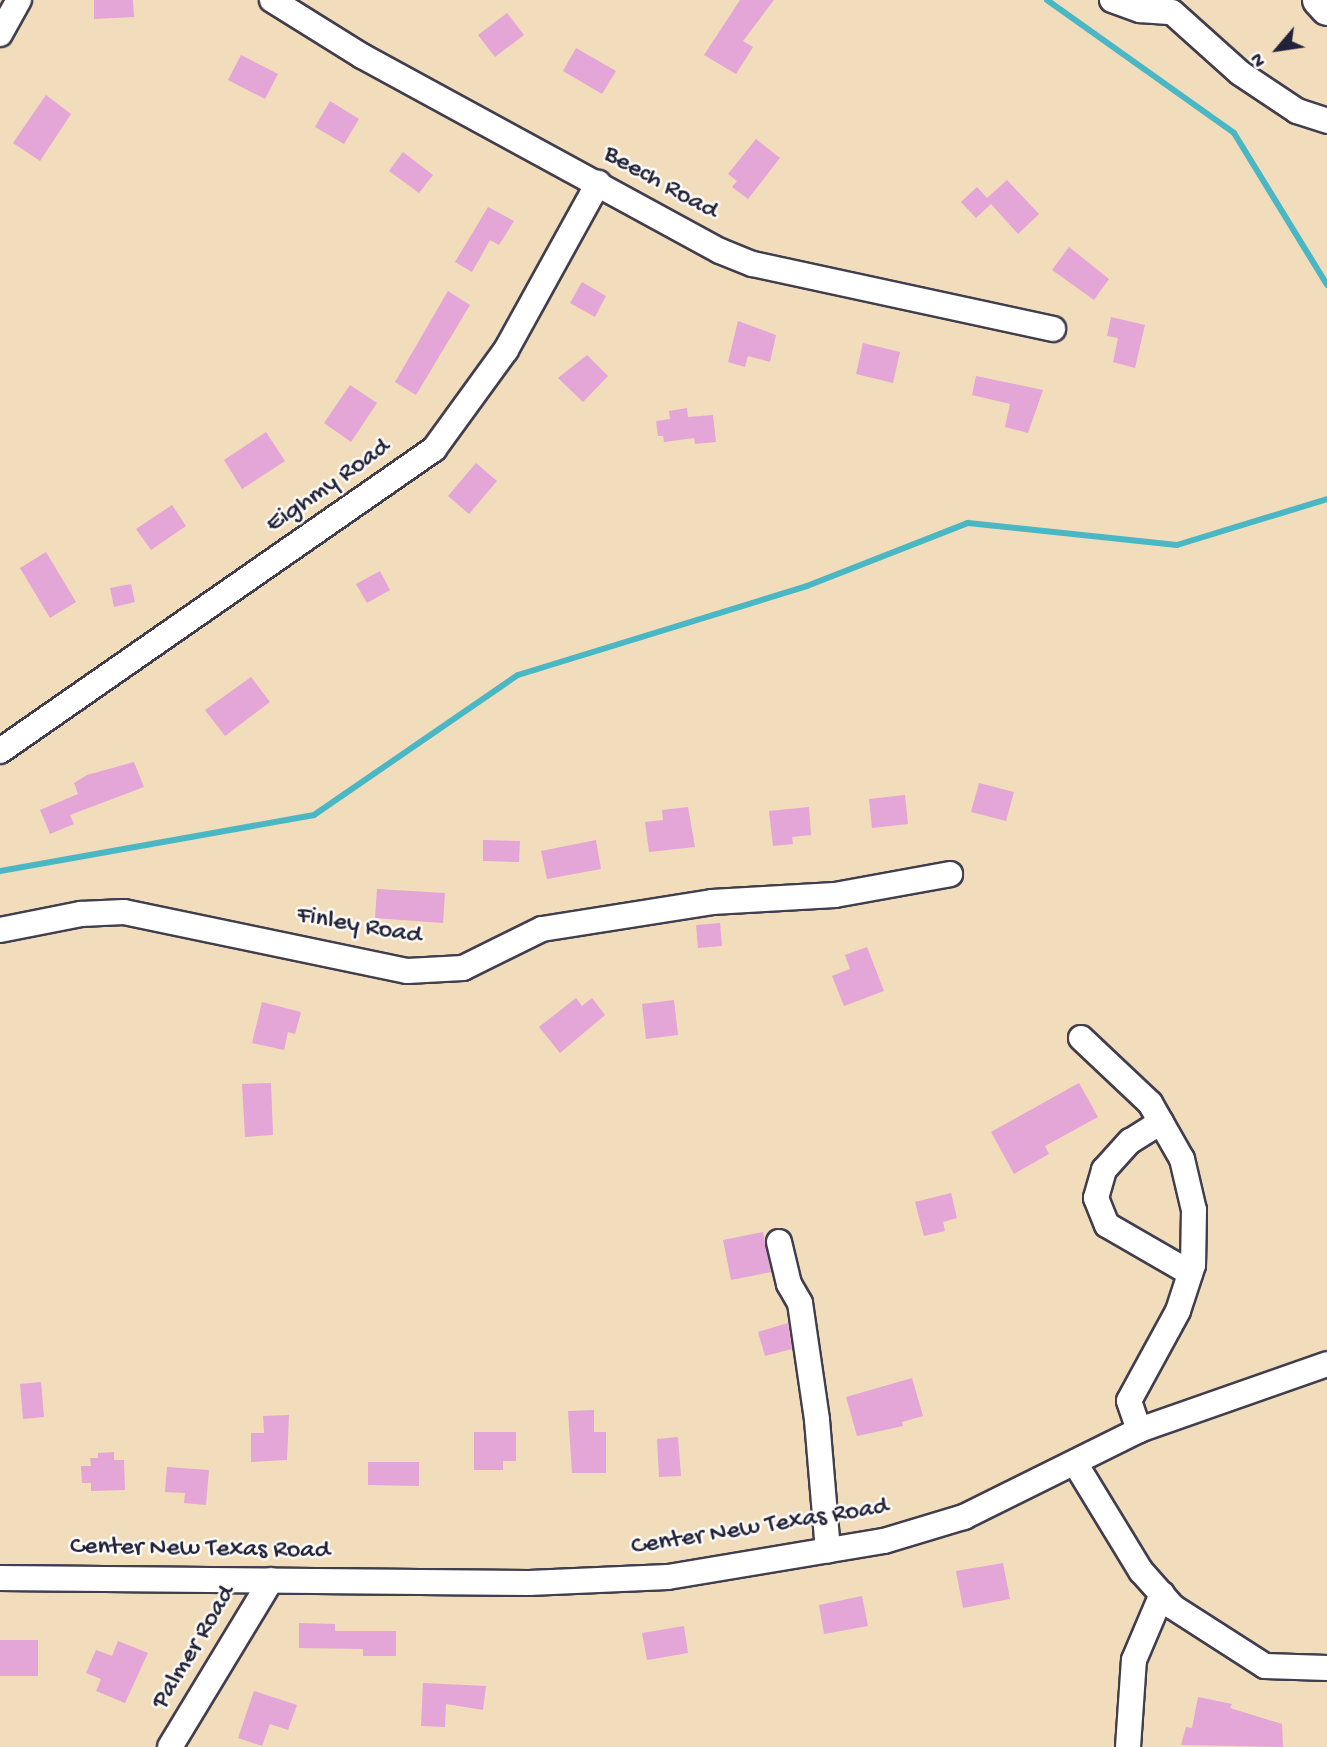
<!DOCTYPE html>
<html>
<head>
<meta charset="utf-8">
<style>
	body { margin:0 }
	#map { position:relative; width:1327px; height:1747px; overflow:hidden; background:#f1dcbc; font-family:"Gochi Hand",sans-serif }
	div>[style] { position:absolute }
	.stream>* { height:6px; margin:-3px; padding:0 3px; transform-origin:3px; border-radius:3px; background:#49b7c4 }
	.building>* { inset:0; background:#e4a6d6 }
	.roads { filter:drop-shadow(2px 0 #413e4e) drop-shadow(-2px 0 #413e4e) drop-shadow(0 2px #413e4e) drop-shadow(0 -2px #413e4e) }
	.minor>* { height:24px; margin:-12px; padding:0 12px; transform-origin:12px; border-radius:12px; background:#fff }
	.major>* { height:32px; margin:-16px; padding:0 16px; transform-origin:16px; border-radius:16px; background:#fff }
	span { translate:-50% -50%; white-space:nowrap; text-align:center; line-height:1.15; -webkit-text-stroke:5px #fdfcf7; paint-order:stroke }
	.street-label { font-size:26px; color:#22223b }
	.north { position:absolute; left:1243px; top:14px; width:70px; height:70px; -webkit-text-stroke:5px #fdfcf7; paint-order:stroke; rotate:241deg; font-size:19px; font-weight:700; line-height:28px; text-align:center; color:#22223b }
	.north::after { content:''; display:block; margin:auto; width:24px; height:32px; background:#22223b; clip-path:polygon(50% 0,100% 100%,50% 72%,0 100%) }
</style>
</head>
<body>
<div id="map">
	<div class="stream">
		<div style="left:1047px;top:0;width:229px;rotate:35.4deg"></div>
		<div style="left:1234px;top:133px;width:178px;rotate:58.5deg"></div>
		<div style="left:0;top:871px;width:319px;rotate:-10.1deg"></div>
		<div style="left:314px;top:815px;width:247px;rotate:-34.5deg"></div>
		<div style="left:518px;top:675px;width:302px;rotate:-17.1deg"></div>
		<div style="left:807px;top:586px;width:173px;rotate:-21.4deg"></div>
		<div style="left:968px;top:523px;width:210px;rotate:6deg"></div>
		<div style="left:1177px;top:545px;width:157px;rotate:-17deg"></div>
	</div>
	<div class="building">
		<div style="clip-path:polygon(94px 0,133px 0,134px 17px,94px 19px)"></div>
		<div style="clip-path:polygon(740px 0,774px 0,743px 41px,753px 47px,736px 74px,704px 55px)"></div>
		<div style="clip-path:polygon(507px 13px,524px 35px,495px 57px,478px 35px)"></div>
		<div style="clip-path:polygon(576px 48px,616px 71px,602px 94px,563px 71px)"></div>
		<div style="clip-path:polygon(241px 55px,278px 74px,265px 99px,228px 80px)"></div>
		<div style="clip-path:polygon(46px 95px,71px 114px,40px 161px,13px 143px)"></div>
		<div style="clip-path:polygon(330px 101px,359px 119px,344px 144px,315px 127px)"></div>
		<div style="clip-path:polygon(756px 139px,780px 158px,748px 199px,732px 187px,737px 181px,728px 174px)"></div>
		<div style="clip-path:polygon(403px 152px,433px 175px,419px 193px,389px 171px)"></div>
		<div style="clip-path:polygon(1007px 180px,1039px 214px,1018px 234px,991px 204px,976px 218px,961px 202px,977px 187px,987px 198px)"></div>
		<div style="clip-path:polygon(488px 207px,514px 221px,499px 245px,490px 240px,472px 272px,455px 262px)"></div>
		<div style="clip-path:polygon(1069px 247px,1109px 279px,1094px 300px,1052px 270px)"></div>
		<div style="clip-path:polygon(582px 282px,606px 296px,595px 317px,570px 303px)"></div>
		<div style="clip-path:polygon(448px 291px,470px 305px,416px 395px,395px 382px)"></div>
		<div style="clip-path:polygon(1111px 317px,1145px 325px,1135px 368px,1113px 362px,1118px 338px,1107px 336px)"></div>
		<div style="clip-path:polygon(738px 321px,776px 335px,770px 362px,748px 356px,745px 367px,728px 362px)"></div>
		<div style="clip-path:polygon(863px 343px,900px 352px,893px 383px,856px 374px)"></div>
		<div style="clip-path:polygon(587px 355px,608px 376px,583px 402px,558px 378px)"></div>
		<div style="clip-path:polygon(976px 376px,1043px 390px,1028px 433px,1005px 427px,1010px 404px,972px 395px)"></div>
		<div style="clip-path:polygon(350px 385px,377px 403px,351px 442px,324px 423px)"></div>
		<div style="clip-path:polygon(687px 408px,688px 417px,713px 415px,716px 442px,695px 444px,694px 438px,664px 442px,663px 436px,658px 436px,656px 421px,670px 419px,669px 411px)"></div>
		<div style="clip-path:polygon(266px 432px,285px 461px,242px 489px,224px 460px)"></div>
		<div style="clip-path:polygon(476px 463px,497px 481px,469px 514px,448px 496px)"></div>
		<div style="clip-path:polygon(172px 505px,186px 526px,151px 550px,136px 529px)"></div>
		<div style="clip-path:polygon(46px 552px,76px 602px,50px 618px,20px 568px)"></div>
		<div style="clip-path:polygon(380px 571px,390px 590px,367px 603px,356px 584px)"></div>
		<div style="clip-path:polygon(131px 584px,135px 602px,114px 607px,110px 588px)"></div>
		<div style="clip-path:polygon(251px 677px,270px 702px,225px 736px,205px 710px)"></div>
		<div style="clip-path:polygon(134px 762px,144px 787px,70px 815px,74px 824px,50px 834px,40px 810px,78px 794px,74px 783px,87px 775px)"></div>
		<div style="clip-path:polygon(979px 783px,1014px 792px,1006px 821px,971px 812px)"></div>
		<div style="clip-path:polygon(905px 795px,908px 824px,872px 828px,869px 799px)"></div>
		<div style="clip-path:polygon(688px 807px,695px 847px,649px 852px,645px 822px,663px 820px,662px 810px)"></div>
		<div style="clip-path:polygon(809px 807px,811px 835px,792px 837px,793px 844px,773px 846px,769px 811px)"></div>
		<div style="clip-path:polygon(483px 840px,520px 841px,519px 862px,483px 861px)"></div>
		<div style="clip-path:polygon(596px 840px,601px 869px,547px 879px,541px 851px)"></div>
		<div style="clip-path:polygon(377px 889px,445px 893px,443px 923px,375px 918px)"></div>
		<div style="clip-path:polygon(720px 923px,722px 946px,698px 948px,696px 925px)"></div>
		<div style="clip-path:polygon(867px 947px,884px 991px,844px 1006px,832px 976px,850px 969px,845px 955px)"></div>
		<div style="clip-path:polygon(576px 998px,582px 1006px,592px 998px,605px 1015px,560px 1053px,539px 1027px)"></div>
		<div style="clip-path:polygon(674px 1000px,678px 1035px,646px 1039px,642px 1004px)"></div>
		<div style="clip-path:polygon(262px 1002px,301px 1012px,295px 1034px,288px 1032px,284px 1050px,252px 1043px)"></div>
		<div style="clip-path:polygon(271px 1083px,273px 1135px,245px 1137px,242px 1084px)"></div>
		<div style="clip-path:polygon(1079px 1083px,1098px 1117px,1045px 1146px,1049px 1154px,1014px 1174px,991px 1132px)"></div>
		<div style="clip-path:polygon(951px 1193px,957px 1218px,943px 1222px,945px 1231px,924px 1236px,915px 1202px)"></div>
		<div style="clip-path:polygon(763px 1232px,771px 1272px,731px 1280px,723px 1240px)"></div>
		<div style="clip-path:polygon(788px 1323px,792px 1349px,765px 1356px,758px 1332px)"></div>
		<div style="clip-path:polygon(912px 1378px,923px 1416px,902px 1422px,903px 1426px,857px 1436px,846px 1397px)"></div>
		<div style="clip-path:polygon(41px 1382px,44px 1417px,23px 1419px,20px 1384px)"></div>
		<div style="clip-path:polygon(594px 1410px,594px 1432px,606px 1432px,606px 1473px,572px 1473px,568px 1411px)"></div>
		<div style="clip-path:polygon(289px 1415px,287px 1460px,251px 1462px,251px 1433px,264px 1433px,263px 1416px)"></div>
		<div style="clip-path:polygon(474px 1432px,516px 1432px,516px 1461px,503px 1461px,503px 1470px,474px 1470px)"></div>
		<div style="clip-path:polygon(678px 1437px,681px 1476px,659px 1477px,657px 1439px)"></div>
		<div style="clip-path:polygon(114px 1452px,114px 1460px,124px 1460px,125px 1490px,91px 1491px,91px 1483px,82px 1483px,81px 1466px,91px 1466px,90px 1458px,98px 1458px,98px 1453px)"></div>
		<div style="clip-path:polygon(368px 1462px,419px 1462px,419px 1486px,368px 1485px)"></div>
		<div style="clip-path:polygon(167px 1467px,209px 1470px,206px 1505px,184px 1503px,185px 1493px,165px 1492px)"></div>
		<div style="clip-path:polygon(1003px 1563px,1010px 1599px,963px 1608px,956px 1571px)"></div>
		<div style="clip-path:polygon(862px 1596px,868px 1626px,824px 1634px,819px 1605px)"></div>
		<div style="clip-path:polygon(299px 1623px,335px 1624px,335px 1631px,396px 1631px,396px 1656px,363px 1656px,363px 1649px,299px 1648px)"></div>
		<div style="clip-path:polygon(684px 1626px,688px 1653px,647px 1660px,642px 1633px)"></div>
		<div style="clip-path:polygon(0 1640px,38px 1640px,38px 1676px,0 1676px)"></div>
		<div style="clip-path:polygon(118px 1641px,148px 1653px,125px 1703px,96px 1691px,101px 1679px,86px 1673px,96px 1650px,112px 1656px)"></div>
		<div style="clip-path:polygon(423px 1683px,486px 1686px,483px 1710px,446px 1704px,445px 1727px,421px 1726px)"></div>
		<div style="clip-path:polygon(254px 1691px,297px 1705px,288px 1730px,270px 1724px,262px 1746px,238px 1738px)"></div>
		<div style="clip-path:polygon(1198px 1697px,1232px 1704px,1230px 1708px,1282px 1724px,1283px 1747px,1181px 1745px,1186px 1727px,1192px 1728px)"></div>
	</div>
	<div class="roads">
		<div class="minor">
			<div style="left:272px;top:0;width:106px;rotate:31.9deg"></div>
			<div style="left:362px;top:56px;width:408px;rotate:28.6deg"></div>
			<div style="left:720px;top:251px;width:35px;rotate:22deg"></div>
			<div style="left:753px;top:264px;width:307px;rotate:12.2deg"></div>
			<div style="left:1112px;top:0;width:30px;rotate:20deg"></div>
			<div style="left:1140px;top:10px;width:32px;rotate:4deg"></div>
			<div style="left:1172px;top:12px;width:91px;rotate:41.9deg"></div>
			<div style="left:1240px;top:73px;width:69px;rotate:33.7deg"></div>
			<div style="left:1297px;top:111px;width:32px;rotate:18deg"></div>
			<div style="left:0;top:34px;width:39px;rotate:-61deg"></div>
			<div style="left:0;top:751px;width:529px;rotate:-34.83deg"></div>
			<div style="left:434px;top:449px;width:122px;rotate:-54deg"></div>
			<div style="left:506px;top:350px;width:191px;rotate:-61.1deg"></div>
			<div style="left:0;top:930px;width:83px;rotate:-11.2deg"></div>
			<div style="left:81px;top:914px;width:43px;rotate:-2.7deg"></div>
			<div style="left:124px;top:912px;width:289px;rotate:11.8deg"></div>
			<div style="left:407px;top:971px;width:56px;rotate:-3.1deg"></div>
			<div style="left:463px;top:968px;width:88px;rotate:-26.3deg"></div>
			<div style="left:542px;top:929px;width:172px;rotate:-9deg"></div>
			<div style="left:712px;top:902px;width:123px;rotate:-3.3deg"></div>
			<div style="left:835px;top:895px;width:117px;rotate:-10.3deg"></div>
			<div style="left:1081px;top:1038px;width:95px;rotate:43.3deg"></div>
			<div style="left:1150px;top:1103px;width:64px;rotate:60.3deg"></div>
			<div style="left:1182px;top:1159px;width:52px;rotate:76.8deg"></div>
			<div style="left:1194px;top:1210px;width:55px;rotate:91deg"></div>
			<div style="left:1193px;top:1265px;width:48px;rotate:108.1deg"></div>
			<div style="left:1178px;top:1311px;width:102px;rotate:118.6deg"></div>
			<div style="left:1129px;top:1401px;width:31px;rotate:71deg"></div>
			<div style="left:1161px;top:1122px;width:36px;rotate:148deg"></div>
			<div style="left:1130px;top:1141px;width:39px;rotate:132deg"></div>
			<div style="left:1104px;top:1170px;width:29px;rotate:106deg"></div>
			<div style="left:1096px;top:1198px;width:29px;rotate:68deg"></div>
			<div style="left:1107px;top:1225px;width:96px;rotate:30deg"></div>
			<div style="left:779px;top:1242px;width:43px;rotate:76.6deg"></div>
			<div style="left:789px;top:1284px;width:22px;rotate:60deg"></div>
			<div style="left:800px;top:1303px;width:118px;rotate:81.7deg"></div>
			<div style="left:817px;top:1420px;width:131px;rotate:85.2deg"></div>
			<div style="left:1075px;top:1463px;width:127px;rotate:58.6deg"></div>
			<div style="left:1141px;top:1571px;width:48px;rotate:48.4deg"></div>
			<div style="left:1173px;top:1607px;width:109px;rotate:32.7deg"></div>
			<div style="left:1265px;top:1666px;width:62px;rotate:1.8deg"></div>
			<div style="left:0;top:1578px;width:529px;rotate:0.54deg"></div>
			<div style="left:529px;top:1583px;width:139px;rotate:-2.5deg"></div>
			<div style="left:668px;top:1577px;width:219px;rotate:-9.5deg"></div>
			<div style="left:884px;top:1541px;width:84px;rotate:-16.7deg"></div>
			<div style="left:964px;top:1517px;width:195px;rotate:-26.4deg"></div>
			<div style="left:1139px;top:1430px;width:199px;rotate:-19.3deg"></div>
			<div style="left:170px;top:1747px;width:195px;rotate:-58.8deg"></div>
			<div style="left:1128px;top:1747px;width:87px;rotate:-86.1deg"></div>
			<div style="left:1134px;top:1660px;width:72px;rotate:-67deg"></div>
		</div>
		<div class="major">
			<div style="left:1319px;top:0;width:12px;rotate:48deg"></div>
		</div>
	</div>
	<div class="street-label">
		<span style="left:660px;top:184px;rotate:29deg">Beech Road</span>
		<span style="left:329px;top:487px;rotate:-35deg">Eighmy Road</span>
		<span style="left:359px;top:927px;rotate:10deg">Finley Road</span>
		<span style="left:760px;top:1528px;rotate:-9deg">Center New Texas Road</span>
		<span style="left:200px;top:1550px;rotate:1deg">Center New Texas Road</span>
		<span style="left:195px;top:1648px;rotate:-59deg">Palmer Road</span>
	</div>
	<div class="north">N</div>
</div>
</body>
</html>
